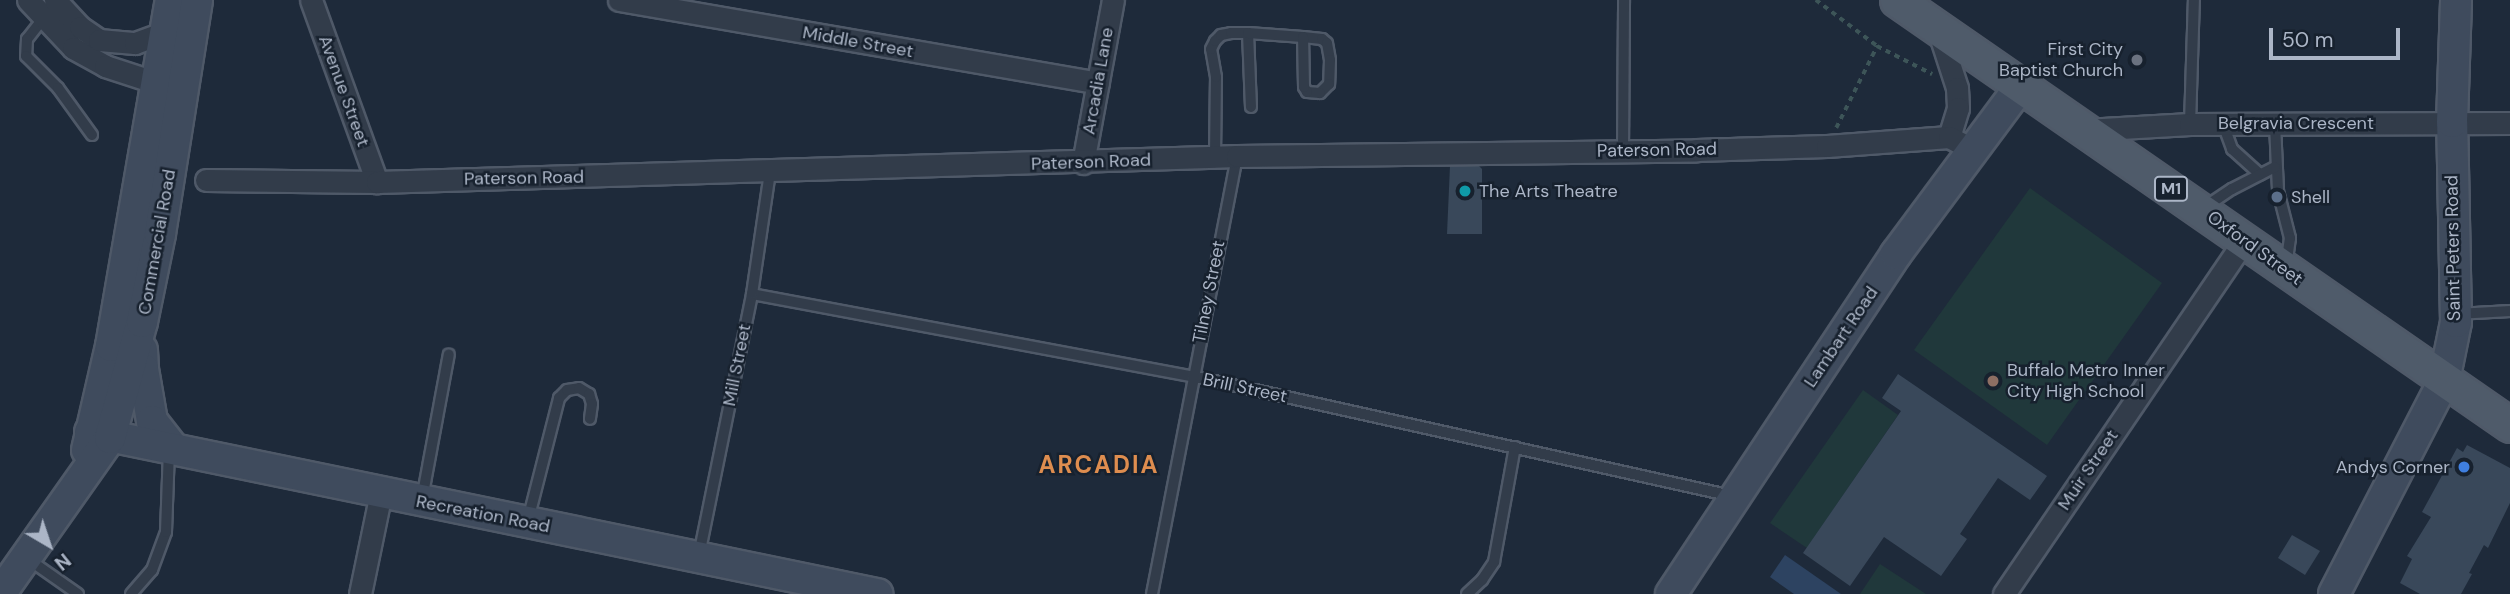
<!DOCTYPE html>
<html>
<head>
<meta charset="utf-8">
<style>
	body { margin:0 }
	#map { position:relative; width:2510px; height:594px; overflow:hidden; background:#1e2a3a; font-family:"DM Sans",sans-serif }
	div>[style] { position:absolute }
	.green>* { inset:0; background:#20383b }
	.water>* { inset:0; background:#2d4361 }
	.building>* { inset:0; background:#39485a }
	.path>* { height:3.5px; margin-top:-1.75px; transform-origin:0; background:repeating-linear-gradient(90deg,#3d5558 0 5px,transparent 0 10px) }
	.roads { filter:drop-shadow(2px 0 #4f5968) drop-shadow(-2px 0 #4f5968) drop-shadow(0 2px #4f5968) drop-shadow(0 -2px #4f5968) }
	.lane>* { height:10px; margin:-5px; padding:0 5px; transform-origin:5px; border-radius:5px; background:#323c4a }
	.street>* { height:21px; margin:-10.5px; padding:0 10.5px; transform-origin:10.5px; border-radius:10.5px; background:#323c4a }
	.secondary>* { height:30px; margin:-15px; padding:0 15px; transform-origin:15px; border-radius:15px; background:#3f4b5d }
	.primary>* { height:33px; margin:-16.5px; padding:0 16.5px; transform-origin:16.5px; border-radius:16.5px; background:#4f5b6a }
	.dots>* { width:19px; height:19px; translate:-50% -50%; box-sizing:border-box; border:4px solid #17212e; border-radius:50% }
	span { translate:-50% -50%; white-space:nowrap; text-align:center; line-height:1.15; -webkit-text-stroke:5px #17212e; paint-order:stroke }
	.shield-label span { padding:2px 5px; background:#17212e; border:2px solid; border-radius:5px; -webkit-text-stroke-width:0 }
	.shield-label { font-size:16px; color:#acb6c7; font-weight:700 }
	.street-label { font-size:18px; color:#acb6c7 }
	.poi-label { font-size:18px; color:#acb6c7 }
	.right { translate:-100% -50%; text-align:right }
	.left { translate:0 -50%; text-align:left }
	.district-label { font-size:24px; color:#de8d4f; font-weight:700; letter-spacing:2px }
	.north { position:absolute; left:14px; top:510px; width:70px; height:70px; -webkit-text-stroke:5px #17212e; paint-order:stroke; rotate:141deg; font-size:19px; font-weight:700; line-height:28px; text-align:center; color:#acb6c7 }
	.north::after { content:''; display:block; margin:auto; width:24px; height:32px; background:#acb6c7; clip-path:polygon(50% 0,100% 100%,50% 72%,0 100%) }
	.scale { position:absolute; left:2269px; top:28px; width:131px; height:32px; box-sizing:border-box; border:4px solid #acb6c7; border-top:0; padding-left:9px; font-size:21px; line-height:24px; white-space:nowrap; color:#acb6c7; -webkit-text-stroke:5px #17212e; paint-order:stroke }
</style>
</head>
<body>
<div id="map">
	<div class="green">
		<div style="clip-path:polygon(2030px 188px,2162px 283px,2047px 445px,1914px 350px)"></div>
		<div style="clip-path:polygon(1863px 390px,1898px 415px,1807px 548px,1770px 523px)"></div>
		<div style="clip-path:polygon(1880px 564px,1926px 594px,1860px 594px)"></div>
	</div>
	<div class="water">
		<div style="clip-path:polygon(1785px 555px,1841px 594px,1794px 594px,1770px 577px)"></div>
	</div>
	<div class="building">
		<div style="clip-path:polygon(1450px 166px,1479px 166px,1482px 169px,1482px 234px,1447px 234px)"></div>
		<div style="clip-path:polygon(1898px 374px,2047px 476px,2030px 500px,1998px 478px,1960px 534px,1967px 539px,1941px 576px,1884px 537px,1850px 586px,1803px 553px,1901px 411px,1882px 398px)"></div>
		<div style="clip-path:polygon(2467px 445px,2510px 468px,2510px 503px,2488px 548px,2484px 545px,2469px 573px,2472px 574px,2461px 594px,2420px 594px,2400px 583px,2412px 559px,2407px 556px,2431px 517px,2422px 512px,2457px 448px,2463px 452px)"></div>
		<div style="clip-path:polygon(2292px 535px,2320px 551px,2305px 575px,2278px 558px)"></div>
	</div>
	<div class="path">
		<div style="left:1816px;top:0;width:76px;rotate:37deg"></div>
		<div style="left:1877px;top:46px;width:62px;rotate:27deg"></div>
		<div style="left:1836px;top:128px;width:92px;rotate:-63.4deg"></div>
	</div>
	<div class="roads">
		<div class="lane">
			<div style="left:46px;top:15px;width:31px;rotate:128deg"></div>
			<div style="left:27px;top:39px;width:17px;rotate:93deg"></div>
			<div style="left:26px;top:56px;width:45px;rotate:45deg"></div>
			<div style="left:58px;top:88px;width:58px;rotate:54.1deg"></div>
			<div style="left:1248px;top:33px;width:74px;rotate:87.7deg"></div>
			<div style="left:2190px;top:124px;width:124px;rotate:-88.2deg"></div>
			<div style="left:2223px;top:124px;width:27px;rotate:70deg"></div>
			<div style="left:2232px;top:149px;width:38px;rotate:42deg"></div>
			<div style="left:2275px;top:124px;width:67px;rotate:87.4deg"></div>
			<div style="left:2278px;top:191px;width:49px;rotate:75.7deg"></div>
			<div style="left:2290px;top:238px;width:27px;rotate:98deg"></div>
			<div style="left:1623px;top:151px;width:151px;rotate:-89.6deg"></div>
			<div style="left:1215px;top:157px;width:80px;rotate:-89.3deg"></div>
			<div style="left:1216px;top:77px;width:28px;rotate:-100deg"></div>
			<div style="left:1211px;top:49px;width:9px;rotate:-63deg"></div>
			<div style="left:1215px;top:41px;width:8px;rotate:-45deg"></div>
			<div style="left:1221px;top:35px;width:10px;rotate:-11deg"></div>
			<div style="left:1231px;top:33px;width:17px"></div>
			<div style="left:1248px;top:33px;width:55px;rotate:4.2deg"></div>
			<div style="left:1303px;top:37px;width:19px;rotate:6deg"></div>
			<div style="left:1322px;top:39px;width:6px;rotate:39deg"></div>
			<div style="left:1327px;top:43px;width:17px;rotate:80deg"></div>
			<div style="left:1330px;top:60px;width:24px;rotate:92deg"></div>
			<div style="left:1329px;top:84px;width:13px;rotate:135deg"></div>
			<div style="left:1320px;top:93px;width:13px;rotate:-176deg"></div>
			<div style="left:1307px;top:92px;width:6px;rotate:-121deg"></div>
			<div style="left:1304px;top:87px;width:50px;rotate:-91.1deg"></div>
			<div style="left:2205px;top:207px;width:32px;rotate:-34deg"></div>
			<div style="left:2232px;top:189px;width:48px;rotate:-27.1deg"></div>
			<div style="left:752px;top:294px;width:448px;rotate:10.6deg"></div>
			<div style="left:1192px;top:376px;width:553px;rotate:12.53deg"></div>
			<div style="left:2457px;top:314px;width:53px;rotate:-3.2deg"></div>
			<div style="left:422px;top:499px;width:147px;rotate:-79.5deg"></div>
			<div style="left:528px;top:520px;width:126px;rotate:-75.7deg"></div>
			<div style="left:559px;top:398px;width:11px;rotate:-45deg"></div>
			<div style="left:567px;top:390px;width:12px;rotate:-9deg"></div>
			<div style="left:579px;top:388px;width:12px;rotate:31deg"></div>
			<div style="left:589px;top:394px;width:10px;rotate:73deg"></div>
			<div style="left:592px;top:404px;width:15px;rotate:98deg"></div>
			<div style="left:699px;top:555px;width:266px;rotate:-78.5deg"></div>
			<div style="left:752px;top:294px;width:123px;rotate:-81.6deg"></div>
			<div style="left:28px;top:559px;width:61px;rotate:35deg"></div>
			<div style="left:131px;top:594px;width:32px;rotate:-49deg"></div>
			<div style="left:152px;top:570px;width:40px;rotate:-69.8deg"></div>
			<div style="left:166px;top:532px;width:82px;rotate:-87.9deg"></div>
			<div style="left:1152px;top:594px;width:446px;rotate:-79deg"></div>
			<div style="left:1467px;top:594px;width:21px;rotate:-43deg"></div>
			<div style="left:1482px;top:580px;width:22px;rotate:-56deg"></div>
			<div style="left:1494px;top:562px;width:117px;rotate:-79.7deg"></div>
		</div>
		<div class="street">
			<div style="left:28px;top:0;width:66px;rotate:46.8deg"></div>
			<div style="left:73px;top:48px;width:37px;rotate:29deg"></div>
			<div style="left:105px;top:66px;width:55px;rotate:18.1deg"></div>
			<div style="left:55px;top:0;width:37px;rotate:47deg"></div>
			<div style="left:80px;top:27px;width:23px;rotate:34deg"></div>
			<div style="left:99px;top:40px;width:36px;rotate:5deg"></div>
			<div style="left:135px;top:43px;width:32px;rotate:-20deg"></div>
			<div style="left:311px;top:0;width:194px;rotate:70.1deg"></div>
			<div style="left:619px;top:0;width:486px;rotate:9.8deg"></div>
			<div style="left:1938px;top:29px;width:62px;rotate:72.1deg"></div>
			<div style="left:1957px;top:88px;width:20px;rotate:87deg"></div>
			<div style="left:1958px;top:108px;width:30px;rotate:107deg"></div>
			<div style="left:2085px;top:130px;width:105px;rotate:-3.3deg"></div>
			<div style="left:2190px;top:124px;width:320px;rotate:-0.2deg"></div>
			<div style="left:1083px;top:163px;width:166px;rotate:-79.6deg"></div>
			<div style="left:206px;top:180px;width:171px;rotate:0.7deg"></div>
			<div style="left:377px;top:182px;width:860px;rotate:-1.73deg"></div>
			<div style="left:1237px;top:156px;width:459px;rotate:-0.7deg"></div>
			<div style="left:1696px;top:150px;width:131px;rotate:-1.7deg"></div>
			<div style="left:1827px;top:146px;width:122px;rotate:-4.2deg"></div>
			<div style="left:1949px;top:137px;width:26px;rotate:28deg"></div>
			<div style="left:360px;top:594px;width:103px;rotate:-78.3deg"></div>
			<div style="left:2004px;top:594px;width:427px;rotate:-55.8deg"></div>
		</div>
		<div class="secondary">
			<div style="left:142px;top:350px;width:19px;rotate:87deg"></div>
			<div style="left:143px;top:369px;width:53px;rotate:80.2deg"></div>
			<div style="left:152px;top:421px;width:34px;rotate:52deg"></div>
			<div style="left:90px;top:432px;width:804px;rotate:11.63deg"></div>
			<div style="left:87px;top:450px;width:107px;rotate:-77deg"></div>
			<div style="left:111px;top:346px;width:351px;rotate:-80.2deg"></div>
			<div style="left:0;top:594px;width:191px;rotate:-54.8deg"></div>
			<div style="left:110px;top:438px;width:120px;rotate:-74.6deg"></div>
			<div style="left:142px;top:322px;width:90px;rotate:-78.4deg"></div>
			<div style="left:160px;top:234px;width:237px;rotate:-81deg"></div>
			<div style="left:1671px;top:594px;width:408px;rotate:-56.5deg"></div>
			<div style="left:1896px;top:254px;width:208px;rotate:-53.4deg"></div>
			<div style="left:2334px;top:594px;width:240px;rotate:-62.7deg"></div>
			<div style="left:2444px;top:381px;width:60px;rotate:-78.5deg"></div>
			<div style="left:2456px;top:322px;width:200px;rotate:-91.1deg"></div>
			<div style="left:2452px;top:122px;width:122px;rotate:-88.1deg"></div>
		</div>
		<div class="primary">
			<div style="left:1897px;top:0;width:746px;rotate:34.73deg"></div>
		</div>
	</div>
	<div class="dots">
		<div style="left:2137px;top:60px;background:#6b7280"></div>
		<div style="left:1465px;top:191px;background:#0f9aa8"></div>
		<div style="left:2277px;top:197px;background:#5c6f8a"></div>
		<div style="left:1993px;top:381px;background:#8d6e63"></div>
		<div style="left:2464px;top:467px;background:#3f7fe0"></div>
	</div>
	<div class="shield-label">
		<span style="left:2171px;top:189px">M1</span>
	</div>
	<div class="street-label">
		<span style="left:858px;top:42px;rotate:10deg">Middle Street</span>
		<span style="left:1098px;top:81px;rotate:-80deg">Arcadia Lane</span>
		<span style="left:344px;top:91px;rotate:70deg">Avenue Street</span>
		<span style="left:2296px;top:123px">Belgravia Crescent</span>
		<span style="left:1657px;top:150px;rotate:-1deg">Paterson Road</span>
		<span style="left:1091px;top:162px;rotate:-2deg">Paterson Road</span>
		<span style="left:524px;top:178px;rotate:-1deg">Paterson Road</span>
		<span style="left:157px;top:242px;rotate:-80deg">Commercial Road</span>
		<span style="left:2255px;top:248px;rotate:36deg">Oxford Street</span>
		<span style="left:2453px;top:248px;rotate:-91deg">Saint Peters Road</span>
		<span style="left:1209px;top:292px;rotate:-79deg">Tilney Street</span>
		<span style="left:1841px;top:337px;rotate:-56deg">Lambart Road</span>
		<span style="left:737px;top:365px;rotate:-79deg">Mill Street</span>
		<span style="left:1245px;top:388px;rotate:12deg">Brill Street</span>
		<span style="left:2088px;top:470px;rotate:-56deg">Muir Street</span>
		<span style="left:483px;top:514px;rotate:11deg">Recreation Road</span>
	</div>
	<div class="poi-label">
		<span class="right" style="left:2123px;top:60px">First City<br>Baptist Church</span>
		<span class="left" style="left:1479px;top:191px">The Arts Theatre</span>
		<span class="left" style="left:2291px;top:197px">Shell</span>
		<span class="left" style="left:2007px;top:381px">Buffalo Metro Inner<br>City High School</span>
		<span class="right" style="left:2450px;top:467px">Andys Corner</span>
	</div>
	<div class="district-label">
		<span style="left:1099px;top:465px">ARCADIA</span>
	</div>
	<div class="north">N</div>
	<div class="scale">50 m</div>
</div>
</body>
</html>
